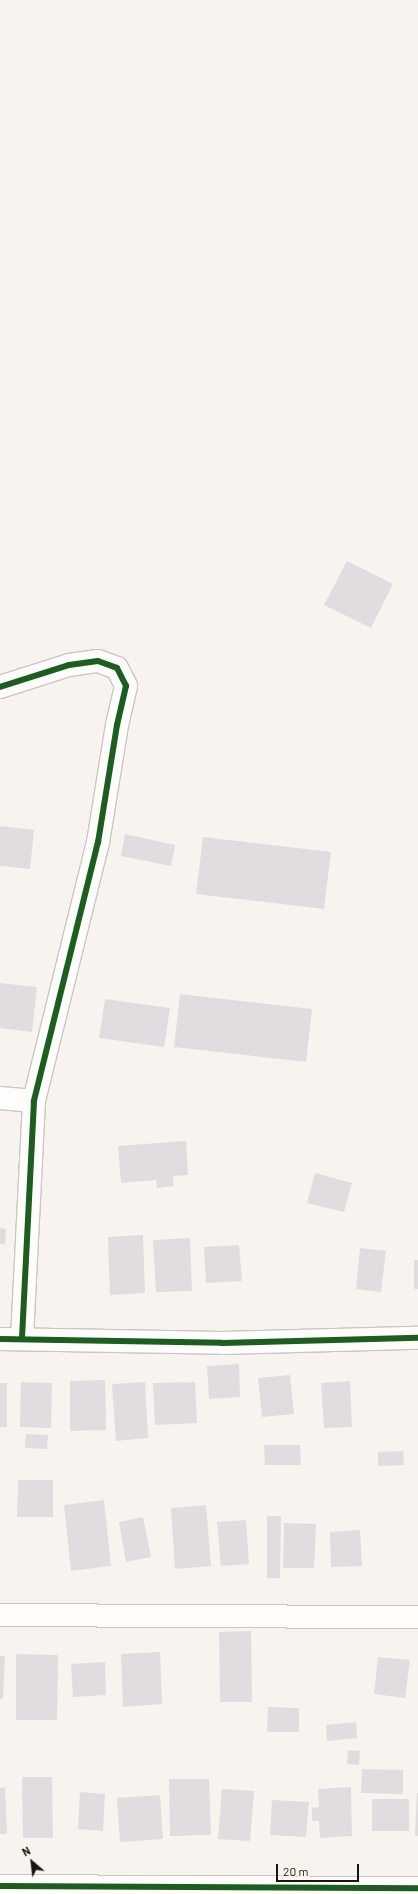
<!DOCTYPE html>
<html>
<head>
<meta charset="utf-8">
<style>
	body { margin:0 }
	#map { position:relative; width:418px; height:1894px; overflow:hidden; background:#f8f3ee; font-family:Barlow,sans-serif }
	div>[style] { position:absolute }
	.building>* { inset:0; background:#e2dce1 }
	.roads { filter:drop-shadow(1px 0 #cac6c2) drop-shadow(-1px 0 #cac6c2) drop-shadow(0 1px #cac6c2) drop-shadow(0 -1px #cac6c2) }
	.street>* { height:22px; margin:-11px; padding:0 11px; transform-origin:11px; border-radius:11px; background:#fefdfc }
	.cycleway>* { height:6px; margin:-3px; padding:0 3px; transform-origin:3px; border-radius:3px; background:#1b5e20 }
	span { translate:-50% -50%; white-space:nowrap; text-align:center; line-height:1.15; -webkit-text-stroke:4px #fcf3ea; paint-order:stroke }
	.north { position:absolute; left:12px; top:1842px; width:40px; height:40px; -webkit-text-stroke:3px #fcf3ea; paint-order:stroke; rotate:332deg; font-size:11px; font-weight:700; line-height:16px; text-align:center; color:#181612 }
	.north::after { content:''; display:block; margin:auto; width:14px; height:18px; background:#181612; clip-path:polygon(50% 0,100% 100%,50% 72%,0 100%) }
	.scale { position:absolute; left:276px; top:1864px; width:83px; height:18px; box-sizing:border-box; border:2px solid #181612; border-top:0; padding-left:5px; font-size:12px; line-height:14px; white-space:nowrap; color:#181612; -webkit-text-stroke:3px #fcf3ea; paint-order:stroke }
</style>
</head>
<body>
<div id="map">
	<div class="building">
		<div style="clip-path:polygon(347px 561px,393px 584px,371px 628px,324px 605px)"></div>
		<div style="clip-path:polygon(0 826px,34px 830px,30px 869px,0 866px)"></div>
		<div style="clip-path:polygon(125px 834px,175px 845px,171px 866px,121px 856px)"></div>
		<div style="clip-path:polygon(203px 837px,331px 852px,324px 909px,196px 894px)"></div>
		<div style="clip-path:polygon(0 983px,37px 987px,32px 1032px,0 1028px)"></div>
		<div style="clip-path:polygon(180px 994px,312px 1009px,306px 1062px,174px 1047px)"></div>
		<div style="clip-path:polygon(105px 999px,170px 1008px,164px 1047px,99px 1038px)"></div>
		<div style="clip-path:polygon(186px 1141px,188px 1175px,173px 1176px,174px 1186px,157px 1188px,156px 1180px,121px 1183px,118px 1146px)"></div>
		<div style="clip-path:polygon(315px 1173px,352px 1183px,344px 1212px,307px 1203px)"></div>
		<div style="clip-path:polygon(0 1228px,6px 1229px,5px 1244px,0 1244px)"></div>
		<div style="clip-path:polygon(143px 1235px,145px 1293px,110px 1295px,108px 1237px)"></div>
		<div style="clip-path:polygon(190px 1238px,192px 1291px,156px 1292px,153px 1240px)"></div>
		<div style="clip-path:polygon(239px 1245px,242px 1281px,206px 1283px,204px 1247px)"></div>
		<div style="clip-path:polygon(360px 1248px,386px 1251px,381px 1292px,356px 1289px)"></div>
		<div style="clip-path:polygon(414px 1260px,418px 1260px,418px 1289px,414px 1289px)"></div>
		<div style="clip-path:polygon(239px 1364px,240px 1397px,209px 1399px,207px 1366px)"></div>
		<div style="clip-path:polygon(290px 1375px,294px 1414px,262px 1417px,258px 1378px)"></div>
		<div style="clip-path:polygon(105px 1380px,106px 1430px,70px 1431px,70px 1381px)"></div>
		<div style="clip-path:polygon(350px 1381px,352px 1427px,324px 1428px,321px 1383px)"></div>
		<div style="clip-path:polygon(21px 1382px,52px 1383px,51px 1428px,20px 1427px)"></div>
		<div style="clip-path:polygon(145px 1382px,148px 1438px,116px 1441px,112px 1384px)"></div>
		<div style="clip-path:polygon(195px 1382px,197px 1423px,155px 1425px,153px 1383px)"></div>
		<div style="clip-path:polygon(0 1383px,7px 1383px,7px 1427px,0 1427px)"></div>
		<div style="clip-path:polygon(26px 1434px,48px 1435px,47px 1449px,25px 1448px)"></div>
		<div style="clip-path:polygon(264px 1445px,300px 1445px,301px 1465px,265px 1465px)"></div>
		<div style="clip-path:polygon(403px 1451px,404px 1465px,378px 1466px,378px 1452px)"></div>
		<div style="clip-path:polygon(18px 1480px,53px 1480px,53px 1517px,17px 1517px)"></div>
		<div style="clip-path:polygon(104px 1500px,111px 1566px,71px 1571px,64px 1505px)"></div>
		<div style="clip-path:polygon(206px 1505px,211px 1566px,175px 1569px,171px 1508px)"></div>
		<div style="clip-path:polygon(267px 1516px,281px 1516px,280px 1578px,267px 1578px)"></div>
		<div style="clip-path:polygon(143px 1517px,151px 1557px,126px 1562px,119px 1522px)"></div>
		<div style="clip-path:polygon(246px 1520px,249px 1564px,221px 1566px,217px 1522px)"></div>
		<div style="clip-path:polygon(284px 1523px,316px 1524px,314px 1568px,283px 1568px)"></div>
		<div style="clip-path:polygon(360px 1530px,362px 1566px,331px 1567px,330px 1532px)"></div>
		<div style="clip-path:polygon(251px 1631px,252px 1702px,220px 1702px,219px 1632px)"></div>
		<div style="clip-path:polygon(160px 1652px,162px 1704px,123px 1707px,121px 1654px)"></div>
		<div style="clip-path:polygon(16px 1654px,58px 1655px,57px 1720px,16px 1720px)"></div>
		<div style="clip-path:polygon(0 1656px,5px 1656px,3px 1699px,0 1699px)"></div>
		<div style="clip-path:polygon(378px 1657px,410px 1660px,405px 1698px,374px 1694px)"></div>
		<div style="clip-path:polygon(105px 1662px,106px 1695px,73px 1697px,71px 1664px)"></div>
		<div style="clip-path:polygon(268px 1707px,299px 1708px,299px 1732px,267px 1732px)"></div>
		<div style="clip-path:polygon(356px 1722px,357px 1738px,327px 1741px,326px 1725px)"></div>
		<div style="clip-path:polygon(348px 1750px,360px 1751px,359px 1765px,347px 1764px)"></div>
		<div style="clip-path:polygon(362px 1769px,403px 1770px,403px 1794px,361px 1793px)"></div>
		<div style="clip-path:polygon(22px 1777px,52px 1777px,53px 1838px,23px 1838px)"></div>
		<div style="clip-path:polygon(169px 1779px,209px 1779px,211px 1835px,170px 1836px)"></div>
		<div style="clip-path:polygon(5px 1787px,7px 1834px,0 1834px,0 1788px)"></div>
		<div style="clip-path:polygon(351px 1787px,352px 1836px,320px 1838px,319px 1821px,312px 1821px,312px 1808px,319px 1807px,318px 1789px)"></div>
		<div style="clip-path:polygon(222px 1789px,254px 1791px,250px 1841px,218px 1839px)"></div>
		<div style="clip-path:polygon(80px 1792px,105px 1794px,103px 1831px,78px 1829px)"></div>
		<div style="clip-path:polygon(417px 1793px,418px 1793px,418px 1836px,415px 1836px)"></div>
		<div style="clip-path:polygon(160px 1795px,163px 1839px,120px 1842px,117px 1798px)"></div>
		<div style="clip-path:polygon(372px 1799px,409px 1799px,409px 1831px,372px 1831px)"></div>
		<div style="clip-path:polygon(272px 1800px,309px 1802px,306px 1837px,270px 1835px)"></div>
	</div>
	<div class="roads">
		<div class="street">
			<div style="left:0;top:687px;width:72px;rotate:-17.7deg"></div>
			<div style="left:69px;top:665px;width:29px;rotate:-8deg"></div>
			<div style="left:98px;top:661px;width:20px;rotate:20deg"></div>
			<div style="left:117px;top:668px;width:20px;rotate:63deg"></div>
			<div style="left:126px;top:686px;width:40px;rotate:103deg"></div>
			<div style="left:117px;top:725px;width:119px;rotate:99.2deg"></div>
			<div style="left:98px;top:842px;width:267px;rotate:103.9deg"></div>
			<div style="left:34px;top:1101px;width:238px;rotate:92.9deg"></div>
			<div style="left:0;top:1098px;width:34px;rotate:5deg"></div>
			<div style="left:0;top:1339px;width:222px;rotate:1deg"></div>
			<div style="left:222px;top:1343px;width:196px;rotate:-1.5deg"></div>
			<div style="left:0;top:1615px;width:418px;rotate:0.3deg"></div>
			<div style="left:0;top:1886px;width:418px;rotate:0.3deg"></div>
		</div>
	</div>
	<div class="cycleway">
		<div style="left:0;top:687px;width:72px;rotate:-17.7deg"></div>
		<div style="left:69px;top:665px;width:29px;rotate:-8deg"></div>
		<div style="left:98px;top:661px;width:20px;rotate:20deg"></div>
		<div style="left:117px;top:668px;width:20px;rotate:63deg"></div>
		<div style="left:126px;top:686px;width:40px;rotate:103deg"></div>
		<div style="left:117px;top:725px;width:119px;rotate:99.2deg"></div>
		<div style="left:98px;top:842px;width:267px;rotate:103.9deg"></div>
		<div style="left:34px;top:1101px;width:238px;rotate:92.9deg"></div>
		<div style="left:0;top:1339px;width:222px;rotate:1deg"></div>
		<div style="left:222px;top:1343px;width:196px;rotate:-1.5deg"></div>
		<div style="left:0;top:1886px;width:418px;rotate:0.3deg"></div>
	</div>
	<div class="north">N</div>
	<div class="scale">20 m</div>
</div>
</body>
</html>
